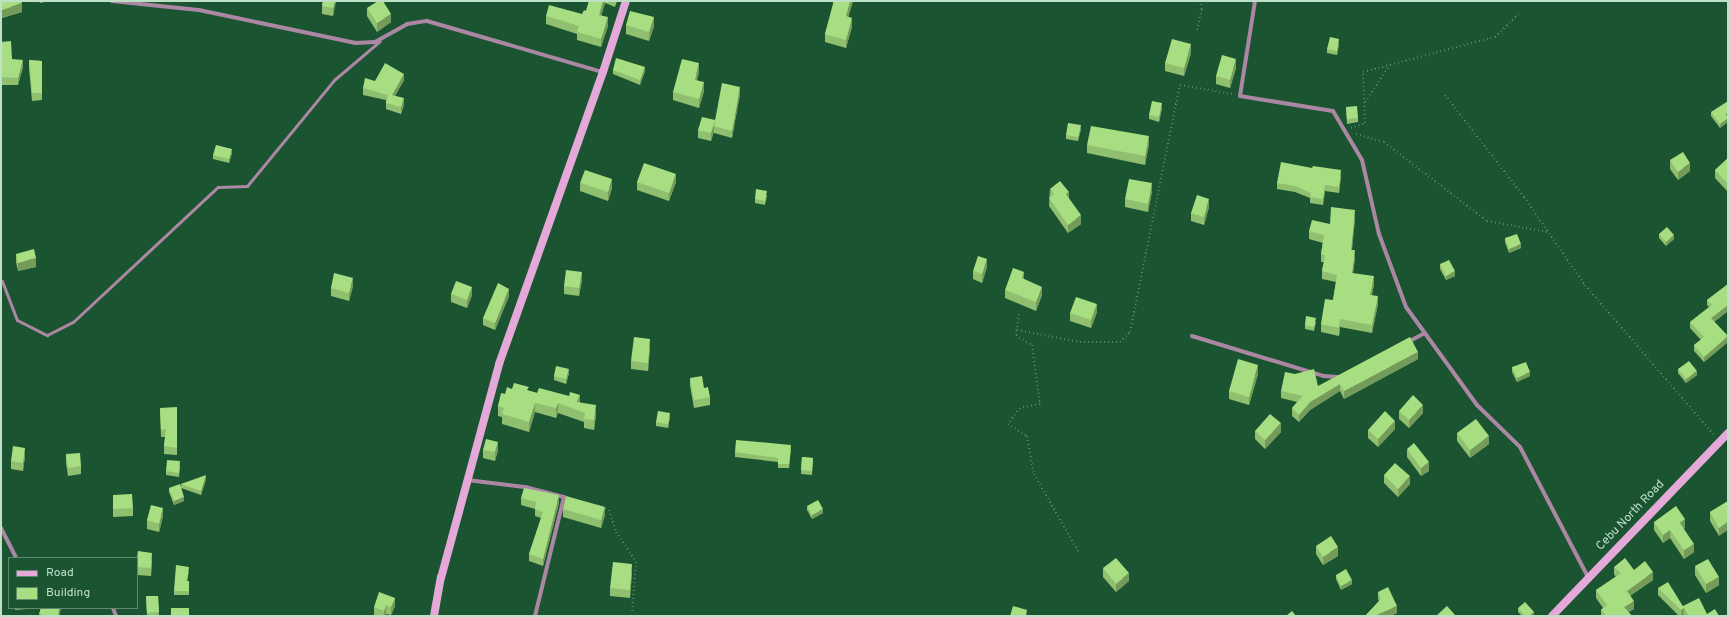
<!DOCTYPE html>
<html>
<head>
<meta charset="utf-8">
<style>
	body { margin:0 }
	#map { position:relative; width:1729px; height:617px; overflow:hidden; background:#1b5431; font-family:Overpass,sans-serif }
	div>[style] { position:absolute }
	.path>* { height:2px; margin-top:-1px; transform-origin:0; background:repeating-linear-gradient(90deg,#568767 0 1px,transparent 0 4px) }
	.lane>* { height:3px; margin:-1.5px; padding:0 1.5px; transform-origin:1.5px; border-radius:1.5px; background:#ac87a4 }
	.street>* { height:4px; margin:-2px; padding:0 2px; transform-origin:2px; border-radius:2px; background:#ac87a4 }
	.secondary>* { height:8px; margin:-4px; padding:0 4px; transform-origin:4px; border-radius:4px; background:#e4a9d8 }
	.wall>* { inset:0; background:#90bf6f }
	.shaded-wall>* { inset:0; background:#759b5a }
	.building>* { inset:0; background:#a7de81 }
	span { translate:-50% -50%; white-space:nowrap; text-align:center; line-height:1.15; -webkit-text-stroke:4px #1b5431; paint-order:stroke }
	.street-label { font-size:12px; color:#bde1c6 }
	.frame { position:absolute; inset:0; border:2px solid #bde1c6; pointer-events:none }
	.legend { position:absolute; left:8px; top:557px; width:130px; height:52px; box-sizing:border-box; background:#1b5431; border:1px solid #5c8c6d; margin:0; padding:5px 7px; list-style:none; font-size:12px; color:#bde1c6 }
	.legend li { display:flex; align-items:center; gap:8px; height:20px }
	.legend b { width:20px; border:1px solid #5c8c6d }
</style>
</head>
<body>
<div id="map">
	<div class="path">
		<div style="left:1197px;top:30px;width:22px;rotate:-77deg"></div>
		<div style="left:1202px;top:9px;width:8px;rotate:-104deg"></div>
		<div style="left:1445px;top:95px;width:129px;rotate:52.2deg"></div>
		<div style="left:1524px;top:197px;width:107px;rotate:55.3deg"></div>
		<div style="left:1585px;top:285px;width:198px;rotate:49.3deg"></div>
		<div style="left:1365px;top:102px;width:45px;rotate:-56deg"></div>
		<div style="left:1351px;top:128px;width:15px;rotate:-20deg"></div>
		<div style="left:1365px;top:123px;width:51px;rotate:-92.2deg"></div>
		<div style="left:1363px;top:72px;width:137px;rotate:-14.9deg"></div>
		<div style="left:1495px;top:37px;width:33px;rotate:-44deg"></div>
		<div style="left:1356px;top:134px;width:29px;rotate:16deg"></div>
		<div style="left:1384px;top:142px;width:130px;rotate:37.5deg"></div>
		<div style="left:1487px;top:221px;width:62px;rotate:10.2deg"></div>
		<div style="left:1019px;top:314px;width:21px;rotate:98deg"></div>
		<div style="left:1016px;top:335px;width:19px;rotate:32deg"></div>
		<div style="left:1032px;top:345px;width:60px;rotate:82.3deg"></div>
		<div style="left:1040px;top:404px;width:20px;rotate:169deg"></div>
		<div style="left:1020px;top:408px;width:20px;rotate:127deg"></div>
		<div style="left:1008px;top:424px;width:22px;rotate:32deg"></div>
		<div style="left:1027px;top:436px;width:39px;rotate:80deg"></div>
		<div style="left:1034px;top:474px;width:89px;rotate:60.3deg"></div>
		<div style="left:1017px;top:330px;width:64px;rotate:10.8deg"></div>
		<div style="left:1080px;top:342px;width:40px"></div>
		<div style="left:1120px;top:342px;width:14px;rotate:-45deg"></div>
		<div style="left:1130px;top:332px;width:252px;rotate:-78.6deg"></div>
		<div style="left:1180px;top:85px;width:54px;rotate:9.6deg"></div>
		<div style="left:598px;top:505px;width:12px;rotate:24deg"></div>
		<div style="left:609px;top:510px;width:23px;rotate:72deg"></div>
		<div style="left:616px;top:532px;width:36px;rotate:56deg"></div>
		<div style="left:636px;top:562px;width:52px;rotate:94.4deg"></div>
	</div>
	<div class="lane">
		<div style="left:2px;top:281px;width:42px;rotate:69deg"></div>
		<div style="left:17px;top:320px;width:34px;rotate:27deg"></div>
		<div style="left:47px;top:335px;width:29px;rotate:-27deg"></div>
		<div style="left:73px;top:322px;width:198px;rotate:-43deg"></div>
		<div style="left:218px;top:187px;width:29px;rotate:-2deg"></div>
		<div style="left:247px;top:186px;width:137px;rotate:-50.6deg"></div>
		<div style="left:334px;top:80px;width:60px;rotate:-40.3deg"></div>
	</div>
	<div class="street">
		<div style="left:112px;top:1px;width:87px;rotate:5.9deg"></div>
		<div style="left:199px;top:10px;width:159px;rotate:11.9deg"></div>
		<div style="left:355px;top:43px;width:20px;rotate:-3deg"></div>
		<div style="left:375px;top:42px;width:37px;rotate:-29deg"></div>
		<div style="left:407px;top:24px;width:20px;rotate:-9deg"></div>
		<div style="left:427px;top:21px;width:183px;rotate:16.2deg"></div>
		<div style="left:1255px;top:1px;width:96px;rotate:99deg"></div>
		<div style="left:1240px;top:96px;width:94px;rotate:9.2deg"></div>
		<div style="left:1333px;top:111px;width:57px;rotate:59.4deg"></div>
		<div style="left:1362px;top:160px;width:76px;rotate:77.1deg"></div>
		<div style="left:1379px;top:234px;width:78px;rotate:69.7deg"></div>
		<div style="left:1406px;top:307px;width:121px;rotate:54.1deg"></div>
		<div style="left:1477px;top:405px;width:60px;rotate:44.3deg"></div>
		<div style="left:1520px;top:447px;width:147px;rotate:62.4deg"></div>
		<div style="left:1192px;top:336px;width:138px;rotate:16.9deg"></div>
		<div style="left:1324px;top:376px;width:14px;rotate:4deg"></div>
		<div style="left:1408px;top:342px;width:19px;rotate:-28deg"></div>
		<div style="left:467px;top:480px;width:58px;rotate:6.9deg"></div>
		<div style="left:525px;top:487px;width:40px;rotate:14.4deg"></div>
		<div style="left:564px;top:497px;width:122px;rotate:103.7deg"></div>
		<div style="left:1px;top:528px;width:34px;rotate:63deg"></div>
		<div style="left:113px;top:608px;width:9px;rotate:69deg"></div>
	</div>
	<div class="secondary">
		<div style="left:434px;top:616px;width:39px;rotate:-80deg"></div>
		<div style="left:441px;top:578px;width:222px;rotate:-74.8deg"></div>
		<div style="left:499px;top:364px;width:310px;rotate:-70.4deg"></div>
		<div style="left:603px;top:72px;width:75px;rotate:-72.1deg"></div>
		<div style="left:1552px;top:616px;width:254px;rotate:-46.1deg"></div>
	</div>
	<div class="wall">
		<div style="clip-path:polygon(1px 1px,22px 12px,2px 18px,1px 16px)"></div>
		<div style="clip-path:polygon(39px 1px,49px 1px,40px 3px)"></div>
		<div style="clip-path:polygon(323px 1px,336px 1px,333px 16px,322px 14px,322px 6px)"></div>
		<div style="clip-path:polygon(589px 1px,617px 1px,615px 7px,605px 3px,601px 16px,608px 26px,601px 47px,577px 40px,577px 34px,546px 24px,546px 16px,582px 14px,586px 11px)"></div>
		<div style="clip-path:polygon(833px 1px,853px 1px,848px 17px,852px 27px,846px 48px,825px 42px,825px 34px,833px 4px)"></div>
		<div style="clip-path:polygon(367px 8px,391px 22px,377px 32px,367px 16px)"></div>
		<div style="clip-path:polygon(626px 25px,654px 26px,649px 41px,626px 34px)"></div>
		<div style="clip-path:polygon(1px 42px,12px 59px,23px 67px,18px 85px,1px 85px)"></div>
		<div style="clip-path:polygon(1339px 44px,1337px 55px,1327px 53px,1327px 49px)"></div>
		<div style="clip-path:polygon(1191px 53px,1184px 76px,1165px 71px,1165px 63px)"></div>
		<div style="clip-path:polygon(29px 60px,42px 61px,42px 100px,32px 101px,29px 68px)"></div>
		<div style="clip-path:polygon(1236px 68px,1230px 88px,1216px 84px,1216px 76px)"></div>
		<div style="clip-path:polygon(613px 70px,645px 71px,640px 85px,613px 74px)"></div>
		<div style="clip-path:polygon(699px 72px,697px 80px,704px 91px,699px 108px,673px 100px,673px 92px)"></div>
		<div style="clip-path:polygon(404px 80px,395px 96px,404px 105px,401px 114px,386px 109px,386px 100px,363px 95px,363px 88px,375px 81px)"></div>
		<div style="clip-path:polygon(740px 94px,732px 138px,714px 133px,714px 131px,711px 141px,698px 138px,698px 130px,715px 120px)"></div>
		<div style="clip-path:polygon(1346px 107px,1358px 118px,1358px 122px,1347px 124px)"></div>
		<div style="clip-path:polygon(1162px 108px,1159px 122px,1149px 119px,1149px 115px)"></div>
		<div style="clip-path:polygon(1711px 112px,1728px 117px,1728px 122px,1720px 128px,1711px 116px)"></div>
		<div style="clip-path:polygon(1081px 129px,1078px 141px,1066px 139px,1066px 135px)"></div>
		<div style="clip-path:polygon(1149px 144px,1145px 165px,1087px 153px,1087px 145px)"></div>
		<div style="clip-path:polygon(232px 153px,229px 163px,213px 159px,213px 155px)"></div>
		<div style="clip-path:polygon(1728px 158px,1728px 190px,1727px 191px,1715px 178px,1715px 170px)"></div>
		<div style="clip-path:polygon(1670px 160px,1690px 171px,1678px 180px,1670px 169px)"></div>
		<div style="clip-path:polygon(1341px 176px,1339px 193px,1325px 191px,1323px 205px,1310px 203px,1310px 198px,1295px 192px,1277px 189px,1277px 183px)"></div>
		<div style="clip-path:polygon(637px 182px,676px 182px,669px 201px,637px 190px)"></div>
		<div style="clip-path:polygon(580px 183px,612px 188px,608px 201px,580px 191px)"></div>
		<div style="clip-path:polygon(1050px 189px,1081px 224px,1068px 233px,1049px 206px)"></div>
		<div style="clip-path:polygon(1152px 191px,1148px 212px,1125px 207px,1125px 199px)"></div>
		<div style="clip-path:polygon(767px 195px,765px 205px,755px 203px,755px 199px)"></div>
		<div style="clip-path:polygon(1209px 207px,1204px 225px,1191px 221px,1191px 213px)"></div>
		<div style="clip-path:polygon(1355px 218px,1352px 250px,1355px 258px,1353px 273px,1374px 284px,1372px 295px,1378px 304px,1372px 333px,1340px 327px,1339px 336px,1321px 332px,1321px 324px,1333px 300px,1336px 282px,1322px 279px,1322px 271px,1324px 262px,1321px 262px,1321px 254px,1323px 243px,1309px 239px,1309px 231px,1330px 224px)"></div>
		<div style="clip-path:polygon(1659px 234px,1674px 239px,1666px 246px,1659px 238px)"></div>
		<div style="clip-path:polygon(1505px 238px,1521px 248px,1509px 253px,1505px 242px)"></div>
		<div style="clip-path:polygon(16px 254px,36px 267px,18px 271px,16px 262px)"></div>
		<div style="clip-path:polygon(1440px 264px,1455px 276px,1446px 280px,1440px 269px)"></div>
		<div style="clip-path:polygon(987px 267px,982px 283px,973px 279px,973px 271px)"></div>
		<div style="clip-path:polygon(582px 280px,579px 296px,564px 294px,564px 286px)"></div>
		<div style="clip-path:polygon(1728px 284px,1728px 311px,1714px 322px,1728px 342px,1704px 362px,1694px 351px,1694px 345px,1701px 340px,1690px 328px,1690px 322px,1709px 307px,1707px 305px,1707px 300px)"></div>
		<div style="clip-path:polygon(353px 286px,349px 301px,331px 296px,331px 288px)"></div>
		<div style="clip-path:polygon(1005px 290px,1042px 295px,1036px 311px,1005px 298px)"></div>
		<div style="clip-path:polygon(451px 294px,472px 295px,467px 308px,451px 302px)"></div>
		<div style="clip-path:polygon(509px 296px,495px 330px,483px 325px,483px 318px)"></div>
		<div style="clip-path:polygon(1097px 312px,1091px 328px,1070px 321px,1070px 313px)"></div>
		<div style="clip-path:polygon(1316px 322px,1314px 331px,1305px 329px,1305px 325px)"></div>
		<div style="clip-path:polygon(650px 347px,648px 371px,631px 369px,631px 361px)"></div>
		<div style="clip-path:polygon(1418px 359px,1344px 399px,1340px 391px,1310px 410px,1299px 422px,1292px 416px,1292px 408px,1297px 402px,1281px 398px,1281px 391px,1318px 386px)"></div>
		<div style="clip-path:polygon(1512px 367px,1530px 376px,1517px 382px,1512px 372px)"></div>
		<div style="clip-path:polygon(1678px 369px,1697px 375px,1686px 383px,1678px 373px)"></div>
		<div style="clip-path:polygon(569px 373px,566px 384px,554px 380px,554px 376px)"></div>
		<div style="clip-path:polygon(1258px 374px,1249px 405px,1229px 399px,1229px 391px)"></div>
		<div style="clip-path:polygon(690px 378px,710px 397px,710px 405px,694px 408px,690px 386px)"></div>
		<div style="clip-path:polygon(512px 389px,529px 391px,537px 393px,580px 403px,596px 415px,594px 430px,584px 428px,584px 422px,558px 413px,556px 418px,535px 412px,529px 432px,502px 424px,502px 417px,498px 416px,498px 406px,505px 394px)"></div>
		<div style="clip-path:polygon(160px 408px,177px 448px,177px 455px,164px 454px,164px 446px,165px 437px,161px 437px)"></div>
		<div style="clip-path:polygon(1399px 411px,1423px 413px,1409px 428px,1399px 419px)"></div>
		<div style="clip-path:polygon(670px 417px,668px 428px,656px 426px,656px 422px)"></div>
		<div style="clip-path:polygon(1395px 429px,1378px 447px,1368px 438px,1368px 430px)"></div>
		<div style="clip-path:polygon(1255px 431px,1281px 432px,1265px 449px,1255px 439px)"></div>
		<div style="clip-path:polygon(1457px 433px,1489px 444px,1470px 458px,1457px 441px)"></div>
		<div style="clip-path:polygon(791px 449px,789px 468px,778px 468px,778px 462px,735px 457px,735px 452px)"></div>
		<div style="clip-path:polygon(1407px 449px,1429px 471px,1421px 476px,1407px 457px)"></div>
		<div style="clip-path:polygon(483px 450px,498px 450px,495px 461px,483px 458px)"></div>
		<div style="clip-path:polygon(66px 454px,81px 466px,81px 474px,68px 476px,66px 463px)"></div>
		<div style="clip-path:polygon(25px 456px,23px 471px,11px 469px,11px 461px)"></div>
		<div style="clip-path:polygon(802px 457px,813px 458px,812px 475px,801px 474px)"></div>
		<div style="clip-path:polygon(180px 465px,179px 477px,166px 475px,166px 471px)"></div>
		<div style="clip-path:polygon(1384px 475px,1410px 484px,1398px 497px,1384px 483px)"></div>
		<div style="clip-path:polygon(206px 479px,201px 495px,181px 488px,181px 484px)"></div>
		<div style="clip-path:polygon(169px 488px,184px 501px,174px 505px,169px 492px)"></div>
		<div style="clip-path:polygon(113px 495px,133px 508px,133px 516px,113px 517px)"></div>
		<div style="clip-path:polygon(521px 498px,559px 503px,543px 566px,529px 561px,529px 554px,541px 518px,535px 516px,535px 509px,521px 505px)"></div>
		<div style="clip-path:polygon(1728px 501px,1719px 536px,1710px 521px,1710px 512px)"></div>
		<div style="clip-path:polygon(807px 506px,823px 513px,812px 519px,807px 510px)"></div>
		<div style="clip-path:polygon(563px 509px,605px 515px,601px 528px,563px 517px)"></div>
		<div style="clip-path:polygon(163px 516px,159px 532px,147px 529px,147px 520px)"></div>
		<div style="clip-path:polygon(1654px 522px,1685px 528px,1683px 529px,1694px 552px,1684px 559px,1670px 538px,1663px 543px,1654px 530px)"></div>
		<div style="clip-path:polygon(1316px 546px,1338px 556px,1323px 565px,1316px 554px)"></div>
		<div style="clip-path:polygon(137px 558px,152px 561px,151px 576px,137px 575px)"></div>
		<div style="clip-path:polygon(1695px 566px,1719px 585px,1706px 593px,1695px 575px)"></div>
		<div style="clip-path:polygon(1614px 567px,1634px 570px,1653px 580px,1630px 596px,1634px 609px,1628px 612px,1632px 616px,1601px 616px,1601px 610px,1603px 608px,1596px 598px,1596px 590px,1616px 577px,1614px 574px)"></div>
		<div style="clip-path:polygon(1103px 568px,1129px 581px,1116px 592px,1103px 577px)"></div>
		<div style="clip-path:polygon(189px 571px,187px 581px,189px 581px,189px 595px,174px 595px,174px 591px)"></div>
		<div style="clip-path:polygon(632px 572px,630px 598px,610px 596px,610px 588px)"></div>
		<div style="clip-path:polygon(1336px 575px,1352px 584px,1341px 590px,1336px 579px)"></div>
		<div style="clip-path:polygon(1658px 588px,1683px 607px,1683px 606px,1707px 614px,1719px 616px,1684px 616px,1684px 615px,1683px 616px,1679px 616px,1658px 595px)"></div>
		<div style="clip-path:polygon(1378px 592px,1397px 613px,1390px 616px,1365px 616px,1379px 601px,1378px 599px)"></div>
		<div style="clip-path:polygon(146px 596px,158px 596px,159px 616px,147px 616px)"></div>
		<div style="clip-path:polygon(395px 598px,395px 606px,391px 615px,386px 614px,386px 616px,374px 616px,374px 607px)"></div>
		<div style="clip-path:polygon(15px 608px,27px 608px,27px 609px,15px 610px)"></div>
		<div style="clip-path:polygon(41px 608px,61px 608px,59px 616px,39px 616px)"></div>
		<div style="clip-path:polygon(1518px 608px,1534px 616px,1522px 616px,1518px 612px)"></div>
	</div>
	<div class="shaded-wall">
		<div style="clip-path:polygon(335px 1px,336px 1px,333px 16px,333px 8px)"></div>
		<div style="clip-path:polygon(603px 1px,605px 1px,605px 3px,599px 23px,599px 15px)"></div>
		<div style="clip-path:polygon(850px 1px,853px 1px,846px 25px,846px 16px)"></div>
		<div style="clip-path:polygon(22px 3px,22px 12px,2px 18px,2px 10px)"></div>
		<div style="clip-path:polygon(391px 14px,391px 22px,377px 32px,377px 23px)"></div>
		<div style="clip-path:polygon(608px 17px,608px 26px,601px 47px,601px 39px)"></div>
		<div style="clip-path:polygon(654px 17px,654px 26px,649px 41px,649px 32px)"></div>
		<div style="clip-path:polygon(852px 18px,852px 27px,846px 48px,846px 40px)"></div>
		<div style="clip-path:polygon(1339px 39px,1339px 44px,1337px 55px,1337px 51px)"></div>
		<div style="clip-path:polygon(1191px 44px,1191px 53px,1184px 76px,1184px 68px)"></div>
		<div style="clip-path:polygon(1236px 59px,1236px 68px,1230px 88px,1230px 80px)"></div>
		<div style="clip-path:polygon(23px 60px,23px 67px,18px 85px,18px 78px)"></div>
		<div style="clip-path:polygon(699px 63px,699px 72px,695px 88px,695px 80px)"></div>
		<div style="clip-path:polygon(645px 67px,645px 71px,640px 85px,640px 80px)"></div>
		<div style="clip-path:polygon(404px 74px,404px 80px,392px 101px,392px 95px)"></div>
		<div style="clip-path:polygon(704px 82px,704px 91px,699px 108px,699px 99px)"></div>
		<div style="clip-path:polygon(740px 87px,740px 94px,732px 138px,732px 131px)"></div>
		<div style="clip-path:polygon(404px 98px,404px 105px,401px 114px,401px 107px)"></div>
		<div style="clip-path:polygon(1162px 103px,1162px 108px,1159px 122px,1159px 117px)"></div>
		<div style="clip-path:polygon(1728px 118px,1728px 122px,1720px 128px,1720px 124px)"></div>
		<div style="clip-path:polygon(715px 120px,714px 131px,711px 141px,711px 133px)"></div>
		<div style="clip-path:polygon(1081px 125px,1081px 129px,1078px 141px,1078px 137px)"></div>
		<div style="clip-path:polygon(1149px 136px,1149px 144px,1145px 165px,1145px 156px)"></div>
		<div style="clip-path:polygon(232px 149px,232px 153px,229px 163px,229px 159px)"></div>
		<div style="clip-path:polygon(1690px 163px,1690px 171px,1678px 180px,1678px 172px)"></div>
		<div style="clip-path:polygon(1341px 170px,1341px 176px,1339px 193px,1339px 187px)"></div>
		<div style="clip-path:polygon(676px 174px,676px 182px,669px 201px,669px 193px)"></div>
		<div style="clip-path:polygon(612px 179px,612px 188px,608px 201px,608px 192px)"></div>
		<div style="clip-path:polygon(1728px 182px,1728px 190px,1727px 191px,1727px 183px)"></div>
		<div style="clip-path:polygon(1152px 183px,1152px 191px,1148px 212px,1148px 204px)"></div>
		<div style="clip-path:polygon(1325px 185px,1325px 191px,1323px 205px,1323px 199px)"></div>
		<div style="clip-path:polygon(1069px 192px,1069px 201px,1066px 194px)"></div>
		<div style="clip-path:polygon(1209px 199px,1209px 207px,1204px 225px,1204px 217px)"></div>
		<div style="clip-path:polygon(1355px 210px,1355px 218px,1351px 258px,1351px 250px)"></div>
		<div style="clip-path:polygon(1081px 215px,1081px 224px,1068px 233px,1068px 225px)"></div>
		<div style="clip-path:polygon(1674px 235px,1674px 239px,1666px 246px,1666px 242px)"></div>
		<div style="clip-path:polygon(1521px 244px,1521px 248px,1509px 253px,1509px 249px)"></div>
		<div style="clip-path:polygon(1355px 250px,1355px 258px,1352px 281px,1352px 273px)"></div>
		<div style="clip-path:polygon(36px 258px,36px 267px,18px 271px,18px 263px)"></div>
		<div style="clip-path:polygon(987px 259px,987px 267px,982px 283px,982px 274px)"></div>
		<div style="clip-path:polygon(1455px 271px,1455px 276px,1446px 280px,1446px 276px)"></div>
		<div style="clip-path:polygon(582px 272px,582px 280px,579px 296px,579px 288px)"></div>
		<div style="clip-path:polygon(1024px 272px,1024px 280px,1022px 278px)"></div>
		<div style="clip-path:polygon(1374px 276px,1374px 284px,1370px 303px,1370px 295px)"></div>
		<div style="clip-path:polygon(353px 278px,353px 286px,349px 301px,349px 293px)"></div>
		<div style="clip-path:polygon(472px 287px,472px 295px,467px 308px,467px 300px)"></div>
		<div style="clip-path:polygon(1042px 287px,1042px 295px,1036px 311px,1036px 302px)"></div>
		<div style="clip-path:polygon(509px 289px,509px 296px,495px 330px,495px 323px)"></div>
		<div style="clip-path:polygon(1378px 296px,1378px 304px,1372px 333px,1372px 325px)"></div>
		<div style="clip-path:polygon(1097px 304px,1097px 312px,1091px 328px,1091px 320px)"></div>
		<div style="clip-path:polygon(1728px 305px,1728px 311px,1711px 324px,1711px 318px)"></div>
		<div style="clip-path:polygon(1340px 319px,1340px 327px,1339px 336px,1339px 328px)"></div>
		<div style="clip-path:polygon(1728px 336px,1728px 342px,1704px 362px,1704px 357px)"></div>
		<div style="clip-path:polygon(650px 339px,650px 347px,648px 371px,648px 363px)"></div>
		<div style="clip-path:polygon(1418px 352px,1418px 359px,1344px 399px,1344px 391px)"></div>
		<div style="clip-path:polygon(1258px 365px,1258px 374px,1249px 405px,1249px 397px)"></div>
		<div style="clip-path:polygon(569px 369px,569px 373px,566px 384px,566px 379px)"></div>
		<div style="clip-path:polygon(1697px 371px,1697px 375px,1686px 383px,1686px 379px)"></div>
		<div style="clip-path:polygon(1530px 372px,1530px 376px,1517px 382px,1517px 378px)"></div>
		<div style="clip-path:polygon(1340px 384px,1340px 391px,1310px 410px,1299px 422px,1299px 415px,1310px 402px)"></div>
		<div style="clip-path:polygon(580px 395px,580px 405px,577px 402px)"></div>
		<div style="clip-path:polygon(535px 403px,535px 412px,529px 432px,529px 422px)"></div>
		<div style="clip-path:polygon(558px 403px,558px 413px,556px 418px,556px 408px)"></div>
		<div style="clip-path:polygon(596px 405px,596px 415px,594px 430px,594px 420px)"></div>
		<div style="clip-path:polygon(1423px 405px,1423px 413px,1409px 428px,1409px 420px)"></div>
		<div style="clip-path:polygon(670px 413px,670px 417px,668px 428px,668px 424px)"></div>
		<div style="clip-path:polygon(1395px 421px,1395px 429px,1378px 447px,1378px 439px)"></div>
		<div style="clip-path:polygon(1281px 423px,1281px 432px,1265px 449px,1265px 440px)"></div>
		<div style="clip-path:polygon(1489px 436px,1489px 444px,1470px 458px,1470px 450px)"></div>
		<div style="clip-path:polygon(1px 441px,2px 441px,2px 449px,1px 449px)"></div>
		<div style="clip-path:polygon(498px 442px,498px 450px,495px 461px,495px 452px)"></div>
		<div style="clip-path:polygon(25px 448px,25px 456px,23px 471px,23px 463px)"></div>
		<div style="clip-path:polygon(1429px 462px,1429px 471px,1421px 476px,1421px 468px)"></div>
		<div style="clip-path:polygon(206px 475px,206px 479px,201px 495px,201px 491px)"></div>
		<div style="clip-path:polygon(1410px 476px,1410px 484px,1398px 497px,1398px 489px)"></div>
		<div style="clip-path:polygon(559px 495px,559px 503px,543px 566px,543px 559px)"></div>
		<div style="clip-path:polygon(184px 497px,184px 501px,174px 505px,174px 501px)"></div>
		<div style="clip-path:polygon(605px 507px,605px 515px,601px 528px,601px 520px)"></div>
		<div style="clip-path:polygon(163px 508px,163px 516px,159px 532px,159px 524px)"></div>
		<div style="clip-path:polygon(823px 509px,823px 513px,812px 519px,812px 515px)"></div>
		<div style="clip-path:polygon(1685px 519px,1685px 528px,1680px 532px,1680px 523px)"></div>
		<div style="clip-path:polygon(1728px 522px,1728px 530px,1719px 536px,1719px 528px)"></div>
		<div style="clip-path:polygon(1670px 530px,1670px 538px,1663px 543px,1663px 535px)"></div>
		<div style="clip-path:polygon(1694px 544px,1694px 552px,1684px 559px,1684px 550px)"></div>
		<div style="clip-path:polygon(1338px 547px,1338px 556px,1323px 565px,1323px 557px)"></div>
		<div style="clip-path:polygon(152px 553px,152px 561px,151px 576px,151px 568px)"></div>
		<div style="clip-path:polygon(632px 564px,632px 572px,630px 598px,630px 590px)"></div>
		<div style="clip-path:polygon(1653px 572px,1653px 580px,1627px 598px,1627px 591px)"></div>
		<div style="clip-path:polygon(1129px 573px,1129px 581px,1116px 592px,1116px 584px)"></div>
		<div style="clip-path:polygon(1719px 577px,1719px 585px,1706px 593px,1706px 584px)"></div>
		<div style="clip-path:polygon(1352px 580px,1352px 584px,1341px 590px,1341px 586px)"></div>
		<div style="clip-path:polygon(395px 598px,395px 606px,391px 615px,391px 607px)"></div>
		<div style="clip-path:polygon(1634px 601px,1634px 609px,1624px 615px,1624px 607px)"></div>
		<div style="clip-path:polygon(386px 605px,386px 616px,384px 616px,384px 611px)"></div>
		<div style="clip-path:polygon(1397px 606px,1397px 613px,1390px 616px,1374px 616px)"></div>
		<div style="clip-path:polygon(59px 608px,61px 608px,59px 616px,58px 616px)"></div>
		<div style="clip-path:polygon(1684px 608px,1684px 615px,1681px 616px,1681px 610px)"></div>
		<div style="clip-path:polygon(1534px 612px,1534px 616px,1529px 616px)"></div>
	</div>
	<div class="building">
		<div style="clip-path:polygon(1px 1px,21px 1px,22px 3px,2px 10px,1px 8px)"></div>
		<div style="clip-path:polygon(323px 1px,335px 1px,333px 8px,322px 6px)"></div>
		<div style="clip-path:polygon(378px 1px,383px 1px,391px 14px,377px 23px,367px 8px)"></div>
		<div style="clip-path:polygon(589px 1px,603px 1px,599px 15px,608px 17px,601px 39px,577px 32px,579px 26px,546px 16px,549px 5px,582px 14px,584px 10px,586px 11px)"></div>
		<div style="clip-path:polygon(834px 1px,850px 1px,846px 16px,852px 18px,846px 40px,825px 34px)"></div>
		<div style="clip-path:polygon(630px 11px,654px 17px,649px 32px,626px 25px)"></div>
		<div style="clip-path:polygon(1330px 37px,1339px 39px,1337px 51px,1327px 49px)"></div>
		<div style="clip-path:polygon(1172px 39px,1191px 44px,1184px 68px,1165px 63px)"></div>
		<div style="clip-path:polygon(11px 41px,12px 59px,23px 60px,18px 78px,1px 77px,1px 42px)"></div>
		<div style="clip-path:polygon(1222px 55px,1236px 59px,1230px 80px,1216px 76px)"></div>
		<div style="clip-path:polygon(616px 58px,645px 67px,640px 80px,613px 70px)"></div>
		<div style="clip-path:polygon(682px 59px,699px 63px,695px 80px,704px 82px,699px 99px,673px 92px)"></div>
		<div style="clip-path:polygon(29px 60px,42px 61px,42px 93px,32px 93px)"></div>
		<div style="clip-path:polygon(385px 63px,404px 74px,392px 95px,404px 98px,401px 107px,386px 103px,388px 95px,363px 88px,365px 78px,375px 81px)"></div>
		<div style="clip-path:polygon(722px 83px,740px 87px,732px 131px,714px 126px)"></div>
		<div style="clip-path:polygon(1152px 101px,1162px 103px,1159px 117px,1149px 115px)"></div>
		<div style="clip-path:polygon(1728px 101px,1728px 113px,1726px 114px,1728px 117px,1728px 118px,1720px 124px,1711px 112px)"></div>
		<div style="clip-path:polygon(1357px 106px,1358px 118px,1347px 119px,1346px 107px)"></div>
		<div style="clip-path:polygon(702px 117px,715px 120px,711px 133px,698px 130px)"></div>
		<div style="clip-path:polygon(1068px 123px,1081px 125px,1078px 137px,1066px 135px)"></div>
		<div style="clip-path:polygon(1091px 126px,1149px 136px,1145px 156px,1087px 145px)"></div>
		<div style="clip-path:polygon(216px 145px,232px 149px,229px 159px,213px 155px)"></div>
		<div style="clip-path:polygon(1683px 152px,1690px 163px,1678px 172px,1670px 160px)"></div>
		<div style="clip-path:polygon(1728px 158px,1728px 182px,1727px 183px,1715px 170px)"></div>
		<div style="clip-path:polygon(1281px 162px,1312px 168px,1313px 166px,1341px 170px,1339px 187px,1325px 185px,1323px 199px,1310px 197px,1311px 193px,1295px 186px,1277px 183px)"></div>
		<div style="clip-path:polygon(644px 163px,676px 174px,669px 193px,637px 182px)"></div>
		<div style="clip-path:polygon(585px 170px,612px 179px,608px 192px,580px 183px)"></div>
		<div style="clip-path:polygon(1129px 179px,1152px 183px,1148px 204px,1125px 199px)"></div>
		<div style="clip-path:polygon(1060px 181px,1069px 192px,1066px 194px,1081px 215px,1068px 225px,1049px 198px,1054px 194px,1050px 189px)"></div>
		<div style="clip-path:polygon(756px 189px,767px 191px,765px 201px,755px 199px)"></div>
		<div style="clip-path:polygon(1197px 195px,1209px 199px,1204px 217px,1191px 213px)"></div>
		<div style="clip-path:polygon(1331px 207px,1355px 210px,1351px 250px,1355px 250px,1352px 273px,1374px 276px,1370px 295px,1378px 296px,1372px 325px,1340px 319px,1339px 328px,1321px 324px,1325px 299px,1333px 300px,1337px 275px,1322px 271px,1325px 255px,1321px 254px,1324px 235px,1309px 231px,1312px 220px,1330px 224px)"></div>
		<div style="clip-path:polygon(1667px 227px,1674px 235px,1666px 242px,1659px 234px)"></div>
		<div style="clip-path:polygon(1517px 234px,1521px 244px,1509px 249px,1505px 238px)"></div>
		<div style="clip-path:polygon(34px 249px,36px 258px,18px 263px,16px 254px)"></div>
		<div style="clip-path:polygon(978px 256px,987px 259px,982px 274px,973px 271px)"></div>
		<div style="clip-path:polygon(1449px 260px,1455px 271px,1446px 276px,1440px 264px)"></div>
		<div style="clip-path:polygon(1013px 268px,1024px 272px,1022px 278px,1042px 287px,1036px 302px,1005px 290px)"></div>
		<div style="clip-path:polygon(566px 270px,582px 272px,579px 288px,564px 286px)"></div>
		<div style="clip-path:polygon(334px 273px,353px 278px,349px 293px,331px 288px)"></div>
		<div style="clip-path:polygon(456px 281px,472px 287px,467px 300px,451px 294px)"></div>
		<div style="clip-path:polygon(498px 283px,509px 289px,495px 323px,483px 318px)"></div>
		<div style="clip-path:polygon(1728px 284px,1728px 305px,1711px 318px,1728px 336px,1704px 357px,1694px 345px,1704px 337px,1690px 322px,1712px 305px,1707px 300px)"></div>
		<div style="clip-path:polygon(1076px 297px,1097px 304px,1091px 320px,1070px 313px)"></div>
		<div style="clip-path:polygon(1306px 316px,1316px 318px,1314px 327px,1305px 325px)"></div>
		<div style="clip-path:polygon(634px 337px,650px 339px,648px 363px,631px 361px)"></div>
		<div style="clip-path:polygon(1410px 337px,1418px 352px,1344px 391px,1340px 384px,1310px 402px,1299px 415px,1292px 408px,1303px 396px,1281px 391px,1285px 372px,1295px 374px,1314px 369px,1318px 386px)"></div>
		<div style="clip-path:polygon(1238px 359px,1258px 365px,1249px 397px,1229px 391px)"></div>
		<div style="clip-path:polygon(1689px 361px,1697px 371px,1686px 379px,1678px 369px)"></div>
		<div style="clip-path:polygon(1526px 362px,1530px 372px,1517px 378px,1512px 367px)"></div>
		<div style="clip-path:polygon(556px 366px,569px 369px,566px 379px,554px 376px)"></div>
		<div style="clip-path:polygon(702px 376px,704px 388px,708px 387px,710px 397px,694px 400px,690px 378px)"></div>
		<div style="clip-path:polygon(514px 383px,529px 387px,527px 390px,537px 393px,539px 388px,569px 396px,570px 392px,580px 395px,577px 402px,596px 405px,594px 420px,584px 419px,585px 413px,558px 403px,556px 408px,535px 403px,529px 422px,502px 414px,504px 408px,498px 406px,501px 393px,505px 394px,507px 387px,512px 389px)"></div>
		<div style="clip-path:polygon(1413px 395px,1423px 405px,1409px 420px,1399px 411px)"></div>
		<div style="clip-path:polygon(177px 407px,177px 448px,164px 446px,166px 429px,161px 430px,160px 408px)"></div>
		<div style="clip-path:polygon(658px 411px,670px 413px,668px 424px,656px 422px)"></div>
		<div style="clip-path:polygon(1385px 411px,1395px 421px,1378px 439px,1368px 430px)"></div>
		<div style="clip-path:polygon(1270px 414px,1281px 423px,1265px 440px,1255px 431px)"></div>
		<div style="clip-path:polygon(1476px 419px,1489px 436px,1470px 450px,1457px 433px)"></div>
		<div style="clip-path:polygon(1px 434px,2px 441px,1px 441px)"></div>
		<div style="clip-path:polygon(486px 439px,498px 442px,495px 452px,483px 450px)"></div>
		<div style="clip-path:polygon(736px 440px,791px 445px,789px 464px,778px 464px,778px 458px,735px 452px)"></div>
		<div style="clip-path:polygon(1414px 443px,1429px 462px,1421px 468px,1407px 449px)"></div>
		<div style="clip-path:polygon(13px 446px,25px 448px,23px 463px,11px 461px)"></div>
		<div style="clip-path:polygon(80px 453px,81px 466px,68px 468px,66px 454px)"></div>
		<div style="clip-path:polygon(802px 457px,813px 458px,812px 471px,801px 470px)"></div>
		<div style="clip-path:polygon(167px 460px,180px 461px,179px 473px,166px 471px)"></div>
		<div style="clip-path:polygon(1395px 463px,1410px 476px,1398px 489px,1384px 475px)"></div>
		<div style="clip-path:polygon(206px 475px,201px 491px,181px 484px)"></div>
		<div style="clip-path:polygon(180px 484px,184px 497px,174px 501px,169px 488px)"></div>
		<div style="clip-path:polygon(524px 488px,559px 495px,543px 559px,529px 554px,543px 512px,535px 509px,536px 502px,521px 498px)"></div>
		<div style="clip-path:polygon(132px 494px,133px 508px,113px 509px,113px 495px)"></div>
		<div style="clip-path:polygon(566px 496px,605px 507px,601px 520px,563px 509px)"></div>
		<div style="clip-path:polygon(818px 500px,823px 509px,812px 515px,807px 506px)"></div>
		<div style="clip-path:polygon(1728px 501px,1728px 522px,1719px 528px,1710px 512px)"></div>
		<div style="clip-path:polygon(151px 505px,163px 508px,159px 524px,147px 520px)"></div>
		<div style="clip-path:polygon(1676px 506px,1685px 519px,1680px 523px,1694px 544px,1684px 550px,1670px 530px,1663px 535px,1654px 522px)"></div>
		<div style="clip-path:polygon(1331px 536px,1338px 547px,1323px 557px,1316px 546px)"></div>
		<div style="clip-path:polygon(138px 551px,152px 553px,151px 568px,137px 567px,137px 558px)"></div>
		<div style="clip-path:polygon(1116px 558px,1129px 573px,1116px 584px,1103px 568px)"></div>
		<div style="clip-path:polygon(1625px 558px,1634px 570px,1645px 561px,1653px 572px,1627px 591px,1634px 601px,1624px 607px,1632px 616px,1607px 616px,1601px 610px,1607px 605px,1596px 590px,1621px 573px,1614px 567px)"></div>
		<div style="clip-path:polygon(1708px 559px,1719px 577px,1706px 584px,1695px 566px)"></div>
		<div style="clip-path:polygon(613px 562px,632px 564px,630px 590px,610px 588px)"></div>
		<div style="clip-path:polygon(176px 565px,189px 567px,187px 581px,189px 581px,189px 591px,174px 591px)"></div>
		<div style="clip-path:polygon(1346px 569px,1352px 580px,1341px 586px,1336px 575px)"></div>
		<div style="clip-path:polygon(1668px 582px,1684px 608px,1681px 610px,1658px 588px)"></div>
		<div style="clip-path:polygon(1388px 587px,1397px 606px,1374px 616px,1365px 616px,1381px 599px,1378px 592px)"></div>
		<div style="clip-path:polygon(379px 592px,395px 598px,391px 607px,386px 605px,384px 611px,374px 607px)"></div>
		<div style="clip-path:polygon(146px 596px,158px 596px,159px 612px,147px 613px)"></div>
		<div style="clip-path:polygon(1699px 598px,1707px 614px,1715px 609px,1719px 616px,1689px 616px,1683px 606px)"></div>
		<div style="clip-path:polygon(1525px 602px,1534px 612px,1529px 616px,1525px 616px,1518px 608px)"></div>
		<div style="clip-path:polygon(1013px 606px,1027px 610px,1026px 616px,1010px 616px)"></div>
		<div style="clip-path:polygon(1447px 606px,1456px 616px,1436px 616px)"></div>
		<div style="clip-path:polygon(41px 608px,59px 608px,58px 616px,48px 616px,39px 614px)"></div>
		<div style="clip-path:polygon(171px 608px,189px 608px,189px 616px,171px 616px)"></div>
		<div style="clip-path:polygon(1292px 611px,1296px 616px,1286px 616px)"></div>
	</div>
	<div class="street-label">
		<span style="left:1631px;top:516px;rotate:-46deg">Cebu North Road</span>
	</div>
	<div class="frame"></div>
	<ul class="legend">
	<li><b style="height:5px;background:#e4a9d8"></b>Road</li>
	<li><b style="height:11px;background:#a7de81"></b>Building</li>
	</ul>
</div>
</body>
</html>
